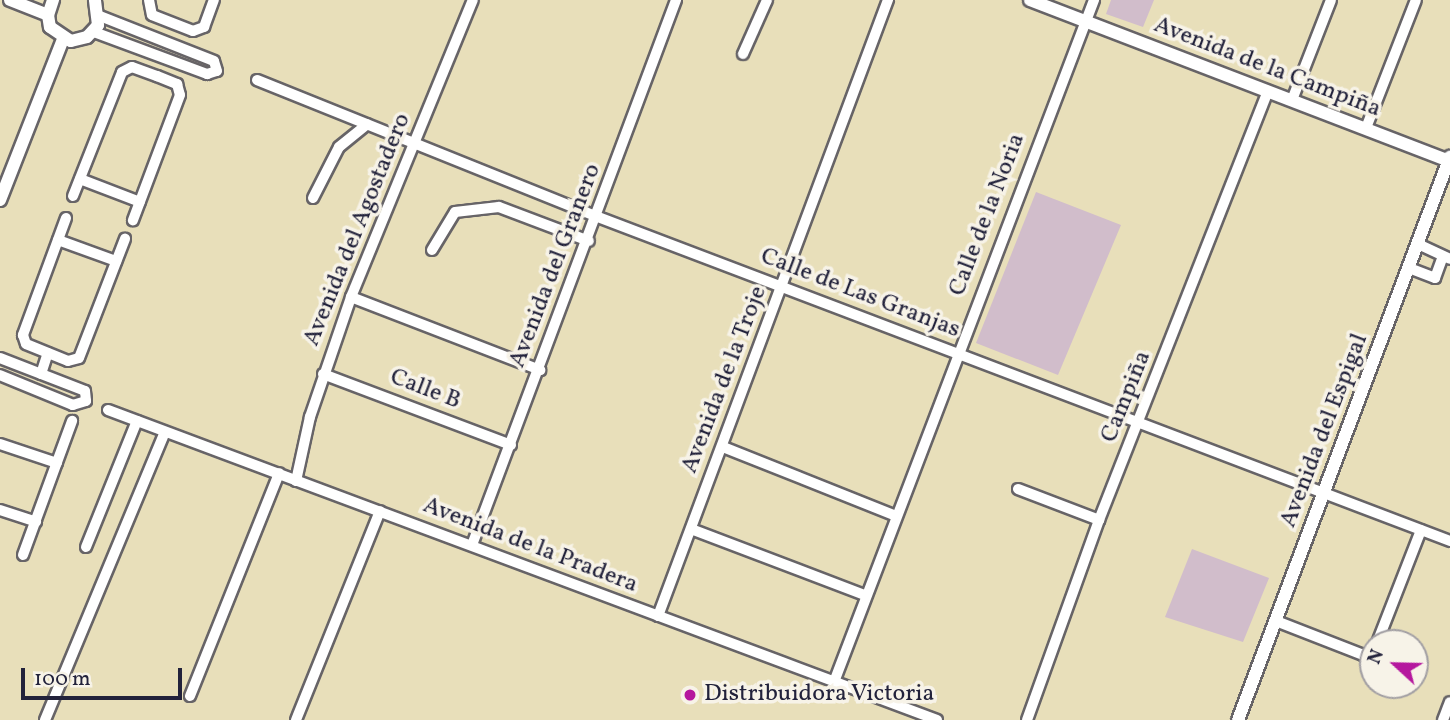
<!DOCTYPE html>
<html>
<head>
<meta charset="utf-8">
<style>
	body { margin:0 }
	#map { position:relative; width:1450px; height:720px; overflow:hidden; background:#e8dfba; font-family:Vollkorn,serif }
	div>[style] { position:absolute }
	.industrial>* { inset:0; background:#d1bdcb }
	.roads { filter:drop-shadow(2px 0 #676467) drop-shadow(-2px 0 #676467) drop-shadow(0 2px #676467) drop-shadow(0 -2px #676467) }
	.minor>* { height:10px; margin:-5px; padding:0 5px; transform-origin:5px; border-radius:5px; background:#fff }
	.tertiary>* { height:12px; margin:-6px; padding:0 6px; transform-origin:6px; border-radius:6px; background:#fff }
	.dots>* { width:19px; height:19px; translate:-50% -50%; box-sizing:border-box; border:4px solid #f7f3e8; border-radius:50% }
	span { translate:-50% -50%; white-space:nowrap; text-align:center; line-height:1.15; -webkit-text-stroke:7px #f7f3e8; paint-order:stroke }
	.street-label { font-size:24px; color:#22223b }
	.poi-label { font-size:24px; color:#22223b }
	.left { translate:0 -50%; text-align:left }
	.north { position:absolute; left:1359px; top:629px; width:70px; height:70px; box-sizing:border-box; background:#f7f3e8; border:2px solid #a29fa3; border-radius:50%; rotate:292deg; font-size:19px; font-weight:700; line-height:28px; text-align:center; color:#22223b }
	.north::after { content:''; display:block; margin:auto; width:24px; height:32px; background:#b5179e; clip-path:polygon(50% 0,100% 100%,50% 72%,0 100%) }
	.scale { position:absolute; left:21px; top:668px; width:161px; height:32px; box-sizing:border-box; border:4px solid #22223b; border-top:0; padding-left:9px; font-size:21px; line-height:24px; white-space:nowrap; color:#22223b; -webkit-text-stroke:5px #f7f3e8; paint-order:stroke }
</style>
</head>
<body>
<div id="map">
	<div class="industrial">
		<div style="clip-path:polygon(1111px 0,1154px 0,1143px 27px,1106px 14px)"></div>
		<div style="clip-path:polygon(1036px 192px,1121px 225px,1058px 375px,976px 343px)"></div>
		<div style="clip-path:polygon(1192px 549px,1269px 578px,1243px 642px,1165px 617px)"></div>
	</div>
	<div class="roads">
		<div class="minor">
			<div style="left:149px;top:0;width:15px;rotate:79deg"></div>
			<div style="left:152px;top:15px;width:44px;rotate:21.3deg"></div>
			<div style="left:193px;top:31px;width:12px;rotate:-20deg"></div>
			<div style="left:204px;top:27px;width:29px;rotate:-70deg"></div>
			<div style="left:94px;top:32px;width:121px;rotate:20.4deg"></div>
			<div style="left:207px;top:74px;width:10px;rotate:-17deg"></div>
			<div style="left:217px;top:71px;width:10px;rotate:-107deg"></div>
			<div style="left:214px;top:61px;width:123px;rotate:-158.5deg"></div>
			<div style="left:743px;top:54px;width:59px;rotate:-66deg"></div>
			<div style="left:257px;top:80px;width:367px;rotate:21.9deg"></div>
			<div style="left:598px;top:217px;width:912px;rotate:20.82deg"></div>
			<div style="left:1292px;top:100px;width:107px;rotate:-68.7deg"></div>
			<div style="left:1366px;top:128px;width:137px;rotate:-68.7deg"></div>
			<div style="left:80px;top:179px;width:64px;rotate:21deg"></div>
			<div style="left:73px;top:196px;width:133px;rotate:-68.4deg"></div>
			<div style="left:122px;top:72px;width:11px;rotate:-27deg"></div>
			<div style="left:132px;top:67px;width:27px;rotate:20deg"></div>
			<div style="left:157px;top:76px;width:22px;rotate:22deg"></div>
			<div style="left:177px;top:84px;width:11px;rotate:75deg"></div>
			<div style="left:180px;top:95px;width:134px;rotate:110.6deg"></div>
			<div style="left:313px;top:198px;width:57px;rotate:-63deg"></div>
			<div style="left:339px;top:147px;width:36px;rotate:-39deg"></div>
			<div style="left:66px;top:218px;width:125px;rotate:110.2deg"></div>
			<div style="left:23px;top:335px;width:9px;rotate:72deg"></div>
			<div style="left:26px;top:344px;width:45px;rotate:22deg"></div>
			<div style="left:68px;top:361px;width:11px;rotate:-15deg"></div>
			<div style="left:79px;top:358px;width:128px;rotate:-68.9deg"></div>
			<div style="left:58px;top:240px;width:62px;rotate:19.9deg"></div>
			<div style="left:1418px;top:244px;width:35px;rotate:25deg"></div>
			<div style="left:432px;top:250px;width:44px;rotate:-58.8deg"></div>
			<div style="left:455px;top:212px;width:44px;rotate:-6.5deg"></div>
			<div style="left:499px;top:207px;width:96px;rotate:20.7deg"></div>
			<div style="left:1409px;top:268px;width:28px;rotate:21deg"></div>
			<div style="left:1435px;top:278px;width:23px;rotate:-70deg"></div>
			<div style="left:351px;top:297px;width:203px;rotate:21.1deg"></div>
			<div style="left:0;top:358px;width:91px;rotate:21.2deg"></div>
			<div style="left:85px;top:391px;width:10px;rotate:84deg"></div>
			<div style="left:86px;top:401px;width:14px;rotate:163deg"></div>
			<div style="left:73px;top:405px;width:79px;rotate:-157.7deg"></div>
			<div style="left:41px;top:374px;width:22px;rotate:-72deg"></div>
			<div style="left:323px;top:374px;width:201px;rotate:20.7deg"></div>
			<div style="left:108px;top:410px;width:885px;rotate:20.5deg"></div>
			<div style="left:0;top:444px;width:60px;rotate:18.4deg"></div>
			<div style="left:723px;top:447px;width:184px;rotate:21.7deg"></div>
			<div style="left:296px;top:481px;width:66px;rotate:-77.7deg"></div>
			<div style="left:310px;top:417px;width:127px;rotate:-71.1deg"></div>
			<div style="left:351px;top:297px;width:321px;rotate:-67.7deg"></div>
			<div style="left:1018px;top:489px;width:87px;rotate:20.9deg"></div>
			<div style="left:0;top:510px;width:38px;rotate:18deg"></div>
			<div style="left:691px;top:529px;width:186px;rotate:20.8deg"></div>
			<div style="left:472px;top:545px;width:582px;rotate:-69.48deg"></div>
			<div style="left:86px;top:547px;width:136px;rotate:-68deg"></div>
			<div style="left:23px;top:555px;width:143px;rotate:-69.9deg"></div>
			<div style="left:658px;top:616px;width:658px;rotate:-69.53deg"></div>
			<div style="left:1276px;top:621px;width:93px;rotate:21.3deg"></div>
			<div style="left:1363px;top:655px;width:10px;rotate:-17deg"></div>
			<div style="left:1377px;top:643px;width:121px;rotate:-68.7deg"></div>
			<div style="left:834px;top:682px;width:730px;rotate:-69.13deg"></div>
			<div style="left:190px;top:696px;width:240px;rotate:-68.2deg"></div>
			<div style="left:45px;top:720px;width:312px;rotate:-67.4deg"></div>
			<div style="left:296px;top:720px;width:225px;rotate:-68.1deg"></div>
			<div style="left:1027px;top:720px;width:213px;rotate:-70.2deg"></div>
			<div style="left:1099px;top:520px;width:461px;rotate:-68.5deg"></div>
			<div style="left:1443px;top:720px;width:19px;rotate:-69deg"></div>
		</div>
		<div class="tertiary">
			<div style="left:10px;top:0;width:41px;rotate:21.5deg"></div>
			<div style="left:53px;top:0;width:16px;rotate:108deg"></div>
			<div style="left:48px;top:15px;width:12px;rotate:81deg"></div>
			<div style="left:50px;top:27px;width:25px;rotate:34deg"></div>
			<div style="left:71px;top:41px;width:16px;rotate:-14deg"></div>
			<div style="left:87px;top:37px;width:16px;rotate:-47deg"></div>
			<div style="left:98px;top:25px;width:25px;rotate:-97deg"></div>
			<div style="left:1030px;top:0;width:449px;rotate:21deg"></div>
			<div style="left:0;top:200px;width:173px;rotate:-68.6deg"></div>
			<div style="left:1238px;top:720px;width:602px;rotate:-69.37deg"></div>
		</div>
	</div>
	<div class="dots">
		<div style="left:690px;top:695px;background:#b5179e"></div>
	</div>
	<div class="street-label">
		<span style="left:1267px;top:68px;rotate:21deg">Avenida de la Campiña</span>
		<span style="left:988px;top:215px;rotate:-69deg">Calle de la Noria</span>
		<span style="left:358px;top:230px;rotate:-68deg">Avenida del Agostadero</span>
		<span style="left:556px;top:266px;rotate:-69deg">Avenida del Granero</span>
		<span style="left:860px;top:294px;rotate:21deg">Calle de Las Granjas</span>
		<span style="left:725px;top:380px;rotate:-69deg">Avenida de la Troje</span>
		<span style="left:425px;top:390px;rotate:21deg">Calle B</span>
		<span style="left:1127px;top:397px;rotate:-68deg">Campiña</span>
		<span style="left:1325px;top:431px;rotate:-69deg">Avenida del Espigal</span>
		<span style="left:530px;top:546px;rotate:21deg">Avenida de la Pradera</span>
	</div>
	<div class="poi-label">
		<span class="left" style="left:704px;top:695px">Distribuidora Victoria</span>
	</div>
	<div class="north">N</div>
	<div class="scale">100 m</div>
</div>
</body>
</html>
